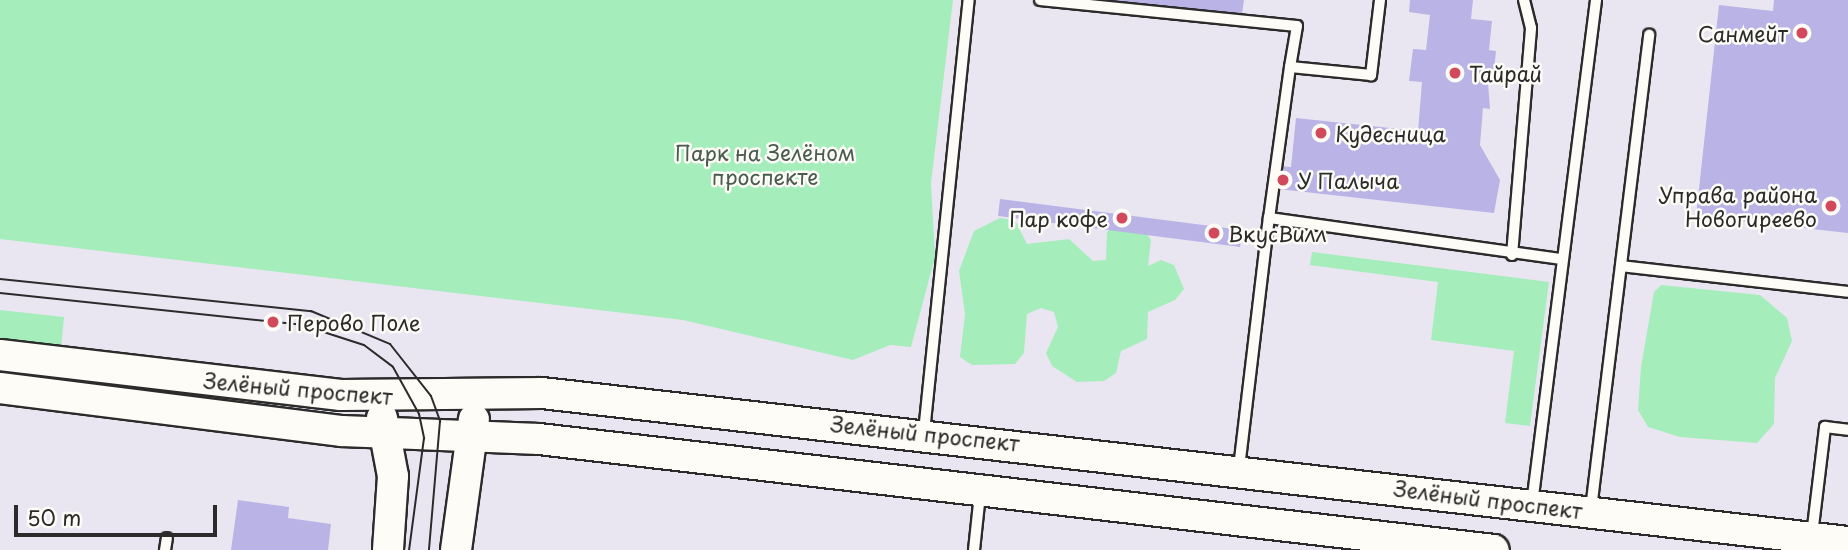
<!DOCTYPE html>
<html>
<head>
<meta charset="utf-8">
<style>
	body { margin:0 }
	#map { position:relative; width:1848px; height:550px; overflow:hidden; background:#e9e6f2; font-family:"Playpen Sans",sans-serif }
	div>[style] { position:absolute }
	.green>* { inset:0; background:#a5edbb }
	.building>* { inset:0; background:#b9b4e5 }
	.roads { filter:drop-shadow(2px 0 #2b2b2b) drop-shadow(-2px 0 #2b2b2b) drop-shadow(0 2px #2b2b2b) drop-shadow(0 -2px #2b2b2b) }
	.lane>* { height:10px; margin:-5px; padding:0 5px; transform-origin:5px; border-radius:5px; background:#fdfcf7 }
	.secondary>* { height:30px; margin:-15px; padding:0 15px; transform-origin:15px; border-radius:15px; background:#fdfcf7 }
	.tram>* { height:2px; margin:-1px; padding:0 1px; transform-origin:1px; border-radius:1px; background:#2b2b2b }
	.dots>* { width:19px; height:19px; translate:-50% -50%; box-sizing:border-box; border:4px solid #fdfcf7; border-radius:50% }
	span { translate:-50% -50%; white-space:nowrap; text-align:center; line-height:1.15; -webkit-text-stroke:5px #fdfcf7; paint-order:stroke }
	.poi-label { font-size:21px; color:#2b2b2b }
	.right { translate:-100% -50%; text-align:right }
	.left { translate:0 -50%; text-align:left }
	.park-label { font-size:21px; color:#4a5c4f }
	.street-label { font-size:21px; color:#2b2b2b }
	.scale { position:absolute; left:14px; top:505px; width:203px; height:32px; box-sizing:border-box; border:4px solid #2b2b2b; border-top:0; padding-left:9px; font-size:21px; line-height:24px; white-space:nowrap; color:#2b2b2b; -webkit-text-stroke:5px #fdfcf7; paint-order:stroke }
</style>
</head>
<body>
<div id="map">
	<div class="green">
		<div style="clip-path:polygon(0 0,953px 0,931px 183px,935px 257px,911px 347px,890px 345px,853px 360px,683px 320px,0 239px)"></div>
		<div style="clip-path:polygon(1000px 218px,1015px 220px,1027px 244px,1069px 239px,1093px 261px,1106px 260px,1107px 232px,1117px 223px,1143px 229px,1151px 240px,1148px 266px,1161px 260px,1174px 265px,1184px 289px,1175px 300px,1148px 312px,1147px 339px,1121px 351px,1116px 373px,1104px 381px,1077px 382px,1052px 366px,1046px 353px,1058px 327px,1054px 312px,1041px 308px,1027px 314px,1024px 353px,1015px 364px,972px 365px,960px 357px,965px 314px,959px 271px,974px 231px)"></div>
		<div style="clip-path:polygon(1312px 252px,1549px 282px,1530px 426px,1505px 423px,1514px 351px,1431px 340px,1438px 282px,1310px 265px)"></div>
		<div style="clip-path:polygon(1661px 285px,1760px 295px,1787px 318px,1792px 341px,1775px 378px,1774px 424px,1757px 443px,1680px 437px,1648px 427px,1638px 410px,1641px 367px,1654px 292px)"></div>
		<div style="clip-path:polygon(0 310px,64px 317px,61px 348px,0 341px)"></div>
	</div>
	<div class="building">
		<div style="clip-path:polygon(1083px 0,1244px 0,1241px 21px)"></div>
		<div style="clip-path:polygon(1410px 0,1473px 0,1471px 19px,1492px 21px,1489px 50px,1496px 51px,1494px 71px,1487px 70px,1490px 109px,1483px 108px,1480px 145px,1500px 180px,1494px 213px,1278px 189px,1280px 166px,1291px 167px,1296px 118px,1418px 131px,1422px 82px,1409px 81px,1413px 49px,1426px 50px,1430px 15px,1409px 12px)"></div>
		<div style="clip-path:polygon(1774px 0,1848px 0,1848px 233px,1696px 216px,1719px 5px,1773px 11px)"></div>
		<div style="clip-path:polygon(1000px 199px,1242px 230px,1240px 247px,998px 216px)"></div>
		<div style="clip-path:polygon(238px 500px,289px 507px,288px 518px,331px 524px,328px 550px,231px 550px)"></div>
	</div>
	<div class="roads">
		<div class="lane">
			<div style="left:1040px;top:0;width:258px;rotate:5.8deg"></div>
			<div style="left:1297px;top:26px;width:42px;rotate:99.7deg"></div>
			<div style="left:1380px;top:0;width:76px;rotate:96.8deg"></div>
			<div style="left:1371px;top:75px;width:81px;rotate:-174.4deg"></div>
			<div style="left:1290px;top:67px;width:152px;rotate:97.9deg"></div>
			<div style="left:1269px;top:218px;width:296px;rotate:8deg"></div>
			<div style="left:1512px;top:255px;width:228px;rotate:-85.2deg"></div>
			<div style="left:1531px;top:28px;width:29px;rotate:-104deg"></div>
			<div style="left:1621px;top:266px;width:228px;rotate:6.5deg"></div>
			<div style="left:924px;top:432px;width:434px;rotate:-84.1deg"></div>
			<div style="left:1239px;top:468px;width:252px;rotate:-83.2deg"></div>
			<div style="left:1532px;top:504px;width:508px;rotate:-82.76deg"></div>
			<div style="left:1591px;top:509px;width:478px;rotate:-83deg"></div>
			<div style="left:1812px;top:535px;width:109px;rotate:-83.1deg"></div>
			<div style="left:1825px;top:427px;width:23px;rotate:7deg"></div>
			<div style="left:165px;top:550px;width:12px;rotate:-81deg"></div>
			<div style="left:974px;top:550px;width:56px;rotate:-83.9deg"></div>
		</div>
		<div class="secondary">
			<div style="left:0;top:355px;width:343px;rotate:6.7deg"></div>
			<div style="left:341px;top:395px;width:201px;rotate:-0.6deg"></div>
			<div style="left:542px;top:393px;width:1314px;rotate:6.51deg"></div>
			<div style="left:0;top:388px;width:345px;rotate:7.2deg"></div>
			<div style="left:342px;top:431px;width:197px;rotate:2.3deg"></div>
			<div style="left:539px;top:439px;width:961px;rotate:6.63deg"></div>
			<div style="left:382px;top:418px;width:59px;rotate:79.3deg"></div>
			<div style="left:393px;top:476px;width:74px;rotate:93.9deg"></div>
			<div style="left:456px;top:550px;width:132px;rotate:-82.2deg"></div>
		</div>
	</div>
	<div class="tram">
		<div style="left:0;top:279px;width:313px;rotate:5.9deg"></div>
		<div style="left:311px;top:311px;width:86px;rotate:22.7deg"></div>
		<div style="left:390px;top:344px;width:66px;rotate:51.7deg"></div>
		<div style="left:431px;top:396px;width:27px;rotate:70deg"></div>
		<div style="left:440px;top:421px;width:129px;rotate:94.9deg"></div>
		<div style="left:0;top:293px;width:304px;rotate:6deg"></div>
		<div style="left:302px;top:325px;width:65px;rotate:17.9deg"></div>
		<div style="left:364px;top:345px;width:36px;rotate:37deg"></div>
		<div style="left:393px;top:367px;width:54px;rotate:61deg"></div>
		<div style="left:419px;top:414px;width:25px;rotate:78deg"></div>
		<div style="left:424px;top:438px;width:113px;rotate:97.6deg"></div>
	</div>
	<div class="dots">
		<div style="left:1802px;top:33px;background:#d1495b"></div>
		<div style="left:1455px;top:73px;background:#d1495b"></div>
		<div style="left:1321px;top:133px;background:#d1495b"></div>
		<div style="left:1283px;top:180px;background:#d1495b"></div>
		<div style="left:1831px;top:206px;background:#d1495b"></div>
		<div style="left:1122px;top:218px;background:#d1495b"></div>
		<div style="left:1214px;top:233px;background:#d1495b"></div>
		<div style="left:273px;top:322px;background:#d1495b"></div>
	</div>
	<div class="poi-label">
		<span class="right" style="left:1788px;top:33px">Санмейт</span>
		<span class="left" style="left:1469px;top:73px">Тайрай</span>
		<span class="left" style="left:1335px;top:133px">Кудесница</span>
		<span class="left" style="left:1297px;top:180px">У Палыча</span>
		<span class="right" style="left:1817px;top:206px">Управа района<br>Новогиреево</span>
		<span class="right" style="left:1108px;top:218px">Пар кофе</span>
		<span class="left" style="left:1228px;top:233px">ВкусВилл</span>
		<span class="left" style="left:287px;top:322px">Перово Поле</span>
	</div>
	<div class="park-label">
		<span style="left:765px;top:164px">Парк на Зелёном<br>проспекте</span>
	</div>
	<div class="street-label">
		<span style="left:298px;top:388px;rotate:5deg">Зелёный проспект</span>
		<span style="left:925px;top:433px;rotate:6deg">Зелёный проспект</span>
		<span style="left:1488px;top:499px;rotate:7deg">Зелёный проспект</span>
	</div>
	<div class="scale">50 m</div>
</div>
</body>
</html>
